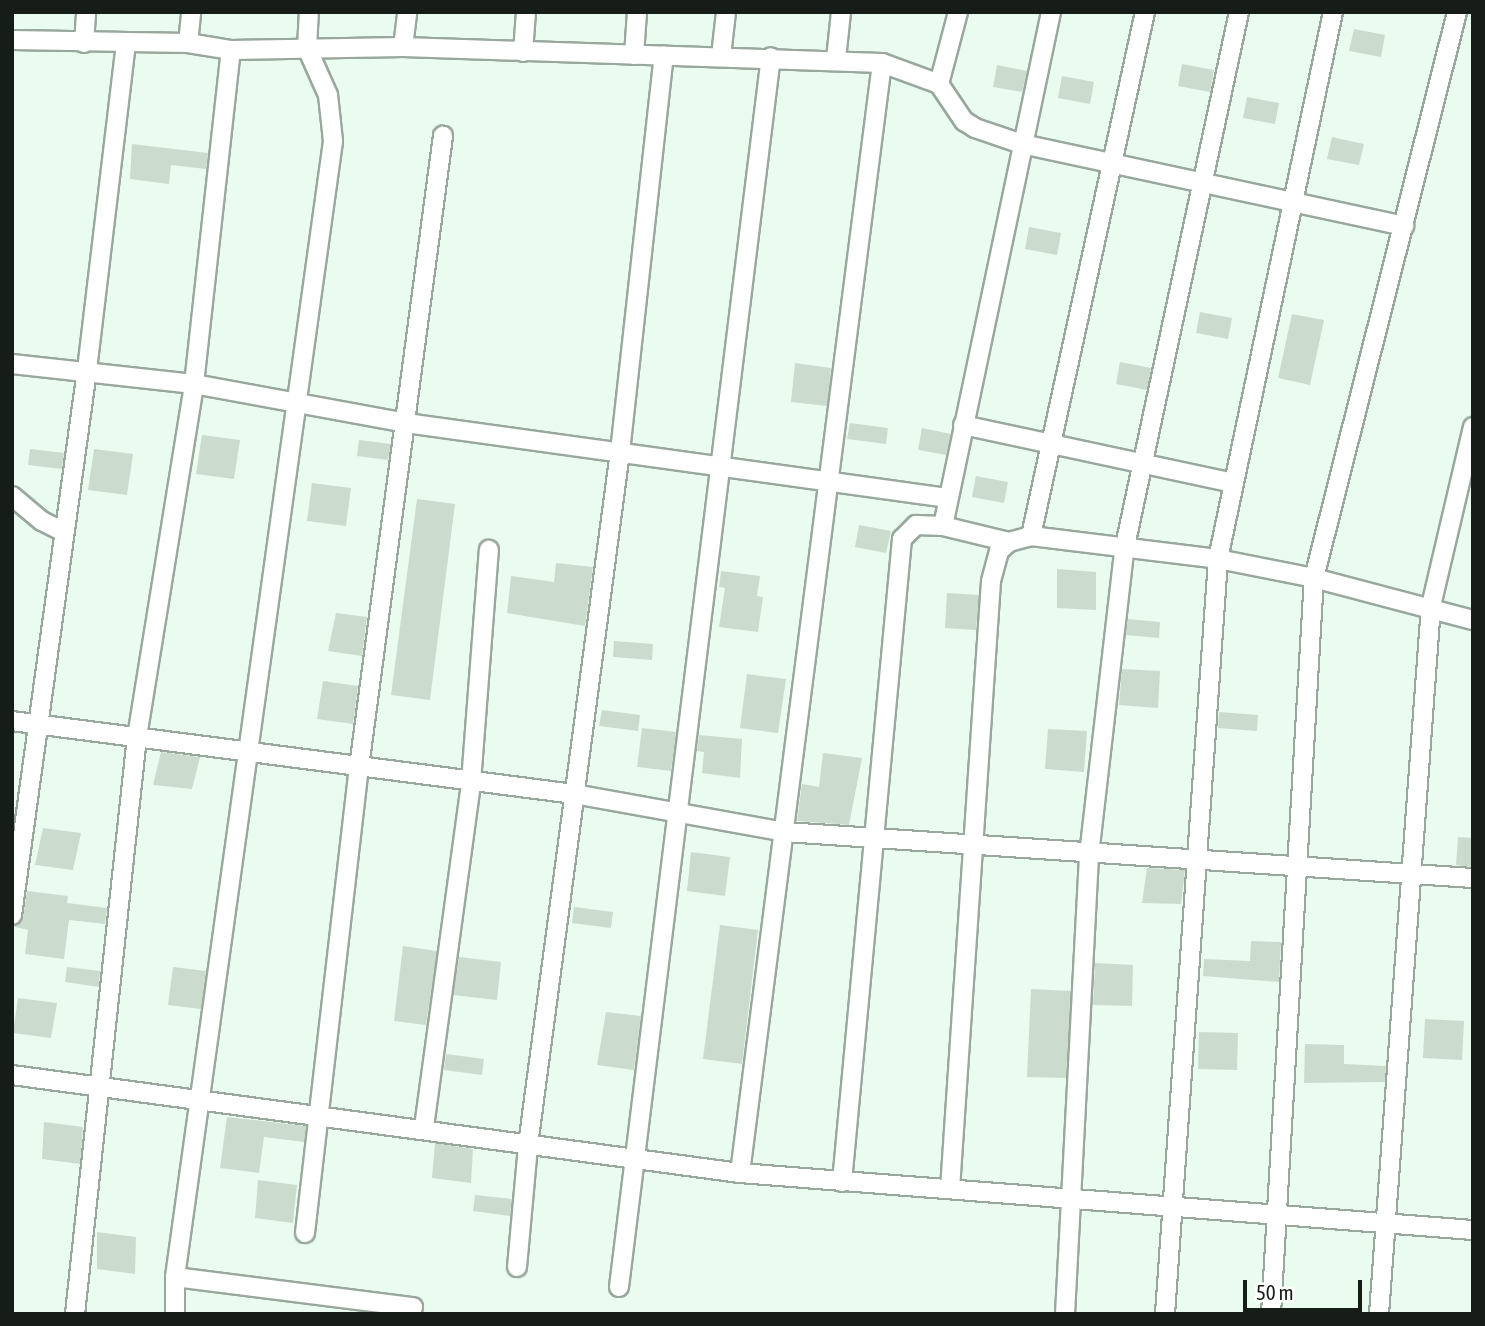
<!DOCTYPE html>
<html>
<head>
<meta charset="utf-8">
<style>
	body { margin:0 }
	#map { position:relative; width:1485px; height:1326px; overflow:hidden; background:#eafcef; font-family:"Asap Condensed",sans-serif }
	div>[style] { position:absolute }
	.building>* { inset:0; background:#cbdccf }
	.roads { filter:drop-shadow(2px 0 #98a89c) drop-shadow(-2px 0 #98a89c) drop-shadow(0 2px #98a89c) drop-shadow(0 -2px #98a89c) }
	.minor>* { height:18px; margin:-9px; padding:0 9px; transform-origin:9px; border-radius:9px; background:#fff }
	span { translate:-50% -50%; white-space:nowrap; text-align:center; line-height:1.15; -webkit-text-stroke:6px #fff; paint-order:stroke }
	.frame { position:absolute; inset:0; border:14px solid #161d18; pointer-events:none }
	.scale { position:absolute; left:1243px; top:1280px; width:119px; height:32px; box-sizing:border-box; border:4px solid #161d18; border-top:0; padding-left:9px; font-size:21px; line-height:24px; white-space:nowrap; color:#161d18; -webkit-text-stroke:5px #fff; paint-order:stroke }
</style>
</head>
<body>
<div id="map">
	<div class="building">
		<div style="clip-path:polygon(1354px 29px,1385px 35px,1381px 57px,1349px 51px)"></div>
		<div style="clip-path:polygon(1182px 64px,1214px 70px,1210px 92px,1178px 86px)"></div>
		<div style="clip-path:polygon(997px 65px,1027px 71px,1022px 92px,993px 87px)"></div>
		<div style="clip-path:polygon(1062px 76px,1094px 82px,1090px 104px,1058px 98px)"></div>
		<div style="clip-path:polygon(1247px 97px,1279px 103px,1275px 124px,1243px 118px)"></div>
		<div style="clip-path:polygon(1332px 137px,1364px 144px,1359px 165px,1327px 159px)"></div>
		<div style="clip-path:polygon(132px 144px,208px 153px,206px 169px,171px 165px,169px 184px,130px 179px)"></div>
		<div style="clip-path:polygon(1029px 227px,1061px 233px,1057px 255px,1025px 249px)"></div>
		<div style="clip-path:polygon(1200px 312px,1232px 318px,1228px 339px,1196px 333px)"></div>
		<div style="clip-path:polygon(1292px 314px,1324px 320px,1310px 385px,1278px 378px)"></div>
		<div style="clip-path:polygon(1120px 362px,1151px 368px,1147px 390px,1116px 384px)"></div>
		<div style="clip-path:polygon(795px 363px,831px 368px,827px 406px,791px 402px)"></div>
		<div style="clip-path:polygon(850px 423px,888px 428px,886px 444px,847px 439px)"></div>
		<div style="clip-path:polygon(922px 428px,951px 434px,946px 455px,918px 450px)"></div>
		<div style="clip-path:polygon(202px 435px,240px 440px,234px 479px,196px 474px)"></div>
		<div style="clip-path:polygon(359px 440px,391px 444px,388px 460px,357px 456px)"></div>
		<div style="clip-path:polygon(30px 449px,64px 453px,62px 469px,28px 465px)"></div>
		<div style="clip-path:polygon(94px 449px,133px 454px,127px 495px,88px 490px)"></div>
		<div style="clip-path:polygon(976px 476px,1008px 482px,1004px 503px,972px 497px)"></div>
		<div style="clip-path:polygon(312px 483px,351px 488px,346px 526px,307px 521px)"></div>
		<div style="clip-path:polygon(417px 499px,455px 504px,430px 700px,391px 695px)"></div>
		<div style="clip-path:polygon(859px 525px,891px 531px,886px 553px,855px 547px)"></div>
		<div style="clip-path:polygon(556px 563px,593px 567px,585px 626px,507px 613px,511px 576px,554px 582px)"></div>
		<div style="clip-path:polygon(1057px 569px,1096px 572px,1096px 610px,1057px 608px)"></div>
		<div style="clip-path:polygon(721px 571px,760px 576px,757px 596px,763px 597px,758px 632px,719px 627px,725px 588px,719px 587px)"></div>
		<div style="clip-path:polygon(947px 593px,979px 595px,976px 630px,945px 628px)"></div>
		<div style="clip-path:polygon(336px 613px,367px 617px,362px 656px,328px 651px)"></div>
		<div style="clip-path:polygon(1128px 619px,1160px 622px,1159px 638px,1126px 635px)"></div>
		<div style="clip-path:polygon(614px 641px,653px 644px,652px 660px,613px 657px)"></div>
		<div style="clip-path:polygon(1122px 669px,1160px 671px,1158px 708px,1119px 705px)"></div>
		<div style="clip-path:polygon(747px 674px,786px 679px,778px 733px,740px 728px)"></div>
		<div style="clip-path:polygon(323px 681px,358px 686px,353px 724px,317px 719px)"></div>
		<div style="clip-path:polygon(602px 710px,640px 715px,638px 731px,599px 726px)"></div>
		<div style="clip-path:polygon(1219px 712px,1258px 715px,1257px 731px,1218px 728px)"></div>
		<div style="clip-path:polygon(642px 728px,676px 732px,671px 771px,637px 767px)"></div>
		<div style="clip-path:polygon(1048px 729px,1087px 731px,1084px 772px,1045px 769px)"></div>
		<div style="clip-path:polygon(699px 735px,742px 739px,740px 778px,702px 773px,704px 752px,697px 751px)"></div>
		<div style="clip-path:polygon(161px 752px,200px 757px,192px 789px,153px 785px)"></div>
		<div style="clip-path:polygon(823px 753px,862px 758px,849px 825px,797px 821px,802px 784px,819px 787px)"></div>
		<div style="clip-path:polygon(43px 828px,81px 833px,73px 870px,35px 865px)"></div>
		<div style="clip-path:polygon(1458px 837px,1473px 838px,1473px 867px,1456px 865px)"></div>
		<div style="clip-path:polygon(691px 852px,730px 857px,725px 896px,687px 891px)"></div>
		<div style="clip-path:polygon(1147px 868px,1185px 870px,1181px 904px,1142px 903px)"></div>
		<div style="clip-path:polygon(27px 891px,68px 896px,67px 903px,107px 908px,105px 924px,69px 920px,64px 959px,25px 954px,28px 930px,12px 926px,23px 917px)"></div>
		<div style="clip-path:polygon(574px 907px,613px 912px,611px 928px,572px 923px)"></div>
		<div style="clip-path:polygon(720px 925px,758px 930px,742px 1064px,703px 1059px)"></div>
		<div style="clip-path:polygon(1251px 941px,1281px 942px,1279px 982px,1203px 976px,1204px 959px,1250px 961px)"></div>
		<div style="clip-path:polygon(403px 946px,437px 951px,426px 1025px,394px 1021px)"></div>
		<div style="clip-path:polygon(459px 957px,501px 962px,497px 1000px,453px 995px)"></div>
		<div style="clip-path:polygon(1095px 963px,1133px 965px,1132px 1006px,1093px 1005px)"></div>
		<div style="clip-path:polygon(67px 967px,100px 971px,99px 987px,65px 982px)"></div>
		<div style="clip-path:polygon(173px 967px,206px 971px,201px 1009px,168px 1005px)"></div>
		<div style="clip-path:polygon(1031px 989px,1071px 991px,1066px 1078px,1027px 1077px)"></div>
		<div style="clip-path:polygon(18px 998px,57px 1003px,51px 1038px,13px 1033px)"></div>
		<div style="clip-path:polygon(606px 1012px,641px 1016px,634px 1070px,597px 1065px)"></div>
		<div style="clip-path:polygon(1425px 1019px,1464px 1021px,1462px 1060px,1423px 1058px)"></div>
		<div style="clip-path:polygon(1199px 1032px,1238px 1033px,1237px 1070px,1198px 1069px)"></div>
		<div style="clip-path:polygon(1305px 1044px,1344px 1045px,1344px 1064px,1386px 1066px,1385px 1082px,1304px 1083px)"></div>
		<div style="clip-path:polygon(446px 1054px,484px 1059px,482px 1075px,444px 1070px)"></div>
		<div style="clip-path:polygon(227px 1117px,306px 1126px,304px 1142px,264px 1137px,259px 1173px,220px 1168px)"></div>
		<div style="clip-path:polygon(44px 1122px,83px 1127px,80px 1164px,42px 1159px)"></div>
		<div style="clip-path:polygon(435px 1143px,473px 1149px,471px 1183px,432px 1178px)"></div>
		<div style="clip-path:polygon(258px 1180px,297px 1185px,293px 1223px,255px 1218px)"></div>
		<div style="clip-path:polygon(475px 1195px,512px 1199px,510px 1216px,473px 1211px)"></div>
		<div style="clip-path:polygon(97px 1232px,136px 1237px,135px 1274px,97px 1269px)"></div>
	</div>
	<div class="roads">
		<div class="minor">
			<div style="left:12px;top:40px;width:176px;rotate:1deg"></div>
			<div style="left:188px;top:43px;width:44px;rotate:9.2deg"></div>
			<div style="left:231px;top:50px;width:172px;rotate:-1deg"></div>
			<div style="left:403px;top:47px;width:479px;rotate:1.9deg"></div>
			<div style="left:882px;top:63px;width:61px;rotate:20.2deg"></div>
			<div style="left:939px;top:84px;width:45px;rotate:56deg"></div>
			<div style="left:964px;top:121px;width:13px;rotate:32deg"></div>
			<div style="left:975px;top:128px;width:50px;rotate:18.8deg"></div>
			<div style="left:1022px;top:144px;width:391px;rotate:12.1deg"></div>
			<div style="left:84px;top:43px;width:31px;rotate:-86deg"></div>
			<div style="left:188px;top:43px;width:31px;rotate:-84deg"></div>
			<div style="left:403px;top:47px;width:35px;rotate:-83deg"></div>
			<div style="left:523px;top:52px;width:40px;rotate:-85.7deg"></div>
			<div style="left:634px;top:55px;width:43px;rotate:-86deg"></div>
			<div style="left:721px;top:56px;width:44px;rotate:-83.5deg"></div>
			<div style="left:836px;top:59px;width:47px;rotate:-83.9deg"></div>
			<div style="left:939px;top:84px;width:74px;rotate:-75.2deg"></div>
			<div style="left:12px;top:364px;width:183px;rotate:6.3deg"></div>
			<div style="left:194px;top:384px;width:216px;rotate:10.4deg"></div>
			<div style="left:406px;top:423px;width:546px;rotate:7.89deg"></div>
			<div style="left:963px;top:425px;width:276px;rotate:12.1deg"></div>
			<div style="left:12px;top:496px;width:39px;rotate:40deg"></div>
			<div style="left:42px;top:521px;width:25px;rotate:27deg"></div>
			<div style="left:1031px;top:536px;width:536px;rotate:-77.73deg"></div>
			<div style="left:1009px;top:542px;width:68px;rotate:-166.4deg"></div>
			<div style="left:943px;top:526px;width:525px;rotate:-78.13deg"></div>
			<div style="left:12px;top:721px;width:567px;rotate:7.4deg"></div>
			<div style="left:574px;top:794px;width:214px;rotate:10.2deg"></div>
			<div style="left:785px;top:832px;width:690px;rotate:3.83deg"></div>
			<div style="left:12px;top:915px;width:550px;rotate:-82.16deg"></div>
			<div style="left:87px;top:370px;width:329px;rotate:-83.2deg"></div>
			<div style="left:12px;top:1075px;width:735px;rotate:7.67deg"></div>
			<div style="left:740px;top:1173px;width:735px;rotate:4.45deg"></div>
			<div style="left:424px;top:1127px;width:348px;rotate:-82.2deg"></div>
			<div style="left:471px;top:782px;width:233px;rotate:-85.6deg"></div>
			<div style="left:740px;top:1173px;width:1119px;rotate:-82.71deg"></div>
			<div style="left:842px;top:1182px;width:646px;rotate:-84.67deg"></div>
			<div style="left:902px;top:539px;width:20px;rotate:-45deg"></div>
			<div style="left:916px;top:525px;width:27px;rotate:2deg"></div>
			<div style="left:950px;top:1189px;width:609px;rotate:-86.14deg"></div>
			<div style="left:991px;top:581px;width:31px;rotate:-75deg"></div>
			<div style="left:999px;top:551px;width:13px;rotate:-42deg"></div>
			<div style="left:1009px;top:542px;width:23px;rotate:-15deg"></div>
			<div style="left:1031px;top:536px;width:188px;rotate:7deg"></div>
			<div style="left:1218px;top:559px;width:98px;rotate:11.2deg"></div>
			<div style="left:1314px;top:578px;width:164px;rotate:14.8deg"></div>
			<div style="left:305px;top:1233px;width:469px;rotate:-83.4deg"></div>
			<div style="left:359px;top:767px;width:637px;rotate:-82.42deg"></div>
			<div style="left:517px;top:1267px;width:122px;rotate:-84.8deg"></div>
			<div style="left:528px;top:1145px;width:699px;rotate:-82.44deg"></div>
			<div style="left:620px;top:452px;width:399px;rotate:-83.7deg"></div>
			<div style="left:175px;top:1277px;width:240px;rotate:7.2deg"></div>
			<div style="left:619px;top:1287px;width:1239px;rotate:-82.96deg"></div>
			<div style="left:75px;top:1314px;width:580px;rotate:-83.87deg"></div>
			<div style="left:137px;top:737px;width:358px;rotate:-80.8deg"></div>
			<div style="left:194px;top:384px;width:336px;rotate:-83.7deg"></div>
			<div style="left:175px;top:1314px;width:37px;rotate:-90deg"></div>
			<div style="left:175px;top:1277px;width:1147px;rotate:-82.08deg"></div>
			<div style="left:333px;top:141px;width:46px;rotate:-96.2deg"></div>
			<div style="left:328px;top:95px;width:51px;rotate:-114.1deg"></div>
			<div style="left:307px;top:48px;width:36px;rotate:-87deg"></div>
			<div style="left:1065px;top:1314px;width:460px;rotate:-87deg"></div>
			<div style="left:1089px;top:855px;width:311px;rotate:-83.4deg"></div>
			<div style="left:1125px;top:546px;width:546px;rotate:-77.95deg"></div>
			<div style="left:1165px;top:1314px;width:757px;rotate:-85.98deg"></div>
			<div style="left:1218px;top:559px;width:559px;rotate:-78.13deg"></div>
			<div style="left:1271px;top:1314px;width:737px;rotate:-86.66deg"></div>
			<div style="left:1314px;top:578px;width:584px;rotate:-75.82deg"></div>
			<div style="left:1379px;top:1314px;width:710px;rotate:-85.8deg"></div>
			<div style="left:1431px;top:606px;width:184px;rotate:-76.8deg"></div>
		</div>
	</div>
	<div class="frame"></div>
	<div class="scale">50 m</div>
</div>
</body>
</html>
